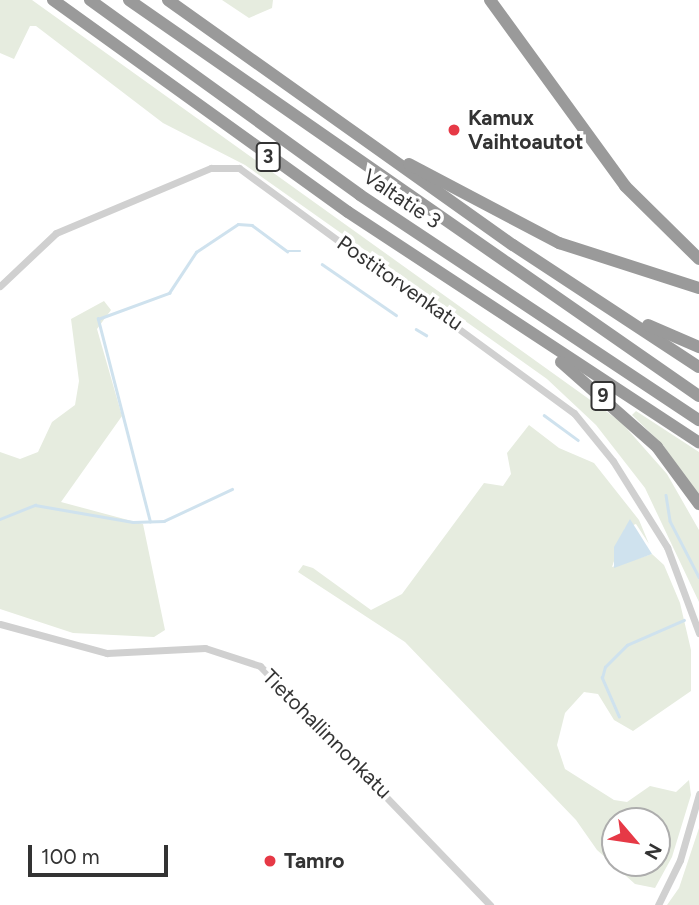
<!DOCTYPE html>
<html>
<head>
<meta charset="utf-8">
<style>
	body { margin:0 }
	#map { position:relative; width:699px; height:905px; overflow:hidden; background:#fff; font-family:Figtree,sans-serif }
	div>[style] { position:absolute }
	.green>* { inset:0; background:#e6ecdf }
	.water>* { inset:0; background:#cfe2ee }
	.stream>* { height:2.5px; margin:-1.25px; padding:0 1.25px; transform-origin:1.25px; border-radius:1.25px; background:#cfe2ee }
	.minor>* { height:7px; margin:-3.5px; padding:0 3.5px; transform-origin:3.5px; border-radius:3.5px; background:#d0d0d0 }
	.motorway>* { height:12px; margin:-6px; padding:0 6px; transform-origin:6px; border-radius:6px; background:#9a9a9a }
	.dots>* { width:19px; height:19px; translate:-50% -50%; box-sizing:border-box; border:4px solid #fff; border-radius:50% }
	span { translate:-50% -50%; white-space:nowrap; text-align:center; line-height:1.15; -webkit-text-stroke:7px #fff; paint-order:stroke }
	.shield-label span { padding:2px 5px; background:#fff; border:2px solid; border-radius:5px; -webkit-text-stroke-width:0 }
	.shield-label { font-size:19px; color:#333; font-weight:700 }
	.poi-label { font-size:21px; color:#333; font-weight:700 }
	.left { translate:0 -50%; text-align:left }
	.street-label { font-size:21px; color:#333 }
	.north { position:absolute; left:601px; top:807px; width:70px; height:70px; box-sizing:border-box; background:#fff; border:2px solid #adadad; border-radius:50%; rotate:119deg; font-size:19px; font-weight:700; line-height:28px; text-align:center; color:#333 }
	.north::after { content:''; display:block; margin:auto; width:24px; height:32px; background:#e63946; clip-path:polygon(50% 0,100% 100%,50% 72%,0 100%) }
	.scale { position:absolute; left:28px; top:845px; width:140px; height:32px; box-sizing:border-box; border:4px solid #333; border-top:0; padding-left:9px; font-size:21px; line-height:24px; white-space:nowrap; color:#333; -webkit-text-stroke:5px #fff; paint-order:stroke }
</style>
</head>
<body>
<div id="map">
	<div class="green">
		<div style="clip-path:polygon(0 0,32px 0,621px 422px,667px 474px,699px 530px,699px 602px,645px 488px,596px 425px,547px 379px,245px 165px,163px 123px,36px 26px,30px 26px,14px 59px,0 53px)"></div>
		<div style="clip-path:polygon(222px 0,273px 0,272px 8px,249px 18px)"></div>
		<div style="clip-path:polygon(104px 301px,111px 310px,97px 329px,122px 416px,61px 502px,143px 524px,165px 630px,154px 637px,73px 633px,0 609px,0 452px,20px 459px,38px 452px,52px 422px,75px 405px,79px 381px,71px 319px)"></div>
		<div style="clip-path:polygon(636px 411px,699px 452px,699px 497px,663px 445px,632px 415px)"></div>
		<div style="clip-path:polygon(evenodd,529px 425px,559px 448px,594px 463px,639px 520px,649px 544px,636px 524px,625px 528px,612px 567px,652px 554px,664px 565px,680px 603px,691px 650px,691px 691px,633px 731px,614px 720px,598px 694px,584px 692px,565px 713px,557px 745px,565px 769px,614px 800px,627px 802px,650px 786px,676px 792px,689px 780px,691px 795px,672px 857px,655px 888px,635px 884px,597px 850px,576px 820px,405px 642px,298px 572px,303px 565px,313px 568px,371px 610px,402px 594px,484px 483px,503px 486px,511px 474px,507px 453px,529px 425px,615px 821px,657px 821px,657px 863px,615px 863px,615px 821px)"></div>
		<div style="clip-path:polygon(699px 828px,699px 905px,667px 905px,679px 888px)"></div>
	</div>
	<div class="water">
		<div style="clip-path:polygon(630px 519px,652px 554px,614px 568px,614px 547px)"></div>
	</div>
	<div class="stream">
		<div style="left:322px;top:264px;width:90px;rotate:34.6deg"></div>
		<div style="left:416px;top:329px;width:12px;rotate:31deg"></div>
		<div style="left:544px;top:415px;width:42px;rotate:36.3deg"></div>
		<div style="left:666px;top:495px;width:26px;rotate:81deg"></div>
		<div style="left:670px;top:521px;width:63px;rotate:62.6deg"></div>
		<div style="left:0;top:519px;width:38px;rotate:-22deg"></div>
		<div style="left:35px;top:505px;width:99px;rotate:9.8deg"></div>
		<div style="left:133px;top:522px;width:31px;rotate:-2deg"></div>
		<div style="left:164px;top:521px;width:75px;rotate:-25.2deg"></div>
		<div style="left:150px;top:522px;width:210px;rotate:-104.4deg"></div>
		<div style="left:98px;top:319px;width:76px;rotate:-20.1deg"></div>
		<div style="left:169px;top:293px;width:49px;rotate:-56.6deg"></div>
		<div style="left:196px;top:252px;width:50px;rotate:-33.7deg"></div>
		<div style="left:238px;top:224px;width:14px;rotate:4deg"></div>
		<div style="left:252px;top:225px;width:44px;rotate:36.6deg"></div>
		<div style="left:287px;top:251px;width:13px"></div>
		<div style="left:619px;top:717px;width:43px;rotate:-113.6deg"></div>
		<div style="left:602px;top:678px;width:11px;rotate:-75deg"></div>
		<div style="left:605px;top:667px;width:31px;rotate:-45deg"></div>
		<div style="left:627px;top:645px;width:62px;rotate:-23.7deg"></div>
	</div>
	<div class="minor">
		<div style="left:0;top:286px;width:77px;rotate:-43.4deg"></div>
		<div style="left:56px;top:233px;width:168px;rotate:-22.8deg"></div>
		<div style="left:211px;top:168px;width:28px"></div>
		<div style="left:239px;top:168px;width:415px;rotate:36.2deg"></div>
		<div style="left:574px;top:413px;width:62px;rotate:50.9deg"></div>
		<div style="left:613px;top:461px;width:102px;rotate:57.9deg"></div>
		<div style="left:667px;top:547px;width:92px;rotate:69.6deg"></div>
		<div style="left:0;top:624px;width:111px;rotate:15.2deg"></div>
		<div style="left:107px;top:653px;width:98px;rotate:-2.9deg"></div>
		<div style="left:205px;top:648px;width:58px;rotate:18.1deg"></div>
		<div style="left:260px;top:666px;width:332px;rotate:46.1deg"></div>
		<div style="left:658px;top:905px;width:50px;rotate:-63.9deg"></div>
		<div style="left:680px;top:860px;width:69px;rotate:-73.9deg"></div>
	</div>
	<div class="motorway">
		<div style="left:53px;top:0;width:363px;rotate:35.7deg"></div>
		<div style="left:348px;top:212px;width:420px;rotate:33.3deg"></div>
		<div style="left:90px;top:0;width:333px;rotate:35.8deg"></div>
		<div style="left:360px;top:195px;width:407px;rotate:33.6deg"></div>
		<div style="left:129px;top:0;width:694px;rotate:34.79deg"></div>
		<div style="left:168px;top:0;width:423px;rotate:35.4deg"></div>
		<div style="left:513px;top:245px;width:222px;rotate:33.3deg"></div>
		<div style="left:490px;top:0;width:230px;rotate:54deg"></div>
		<div style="left:625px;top:186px;width:104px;rotate:44.6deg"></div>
		<div style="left:409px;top:164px;width:170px;rotate:27.8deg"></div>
		<div style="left:559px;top:243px;width:147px;rotate:17.8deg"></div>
		<div style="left:648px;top:325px;width:56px;rotate:23.3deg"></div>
		<div style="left:561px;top:362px;width:128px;rotate:41.5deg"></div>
		<div style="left:657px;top:447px;width:71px;rotate:53.6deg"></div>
	</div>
	<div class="dots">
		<div style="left:454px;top:130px;background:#e63946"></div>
		<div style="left:270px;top:861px;background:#e63946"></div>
	</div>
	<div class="shield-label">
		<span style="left:268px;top:157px">3</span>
		<span style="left:603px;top:396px">9</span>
	</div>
	<div class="poi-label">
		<span class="left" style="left:468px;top:130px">Kamux<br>Vaihtoautot</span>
		<span class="left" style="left:284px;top:861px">Tamro</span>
	</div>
	<div class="street-label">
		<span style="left:402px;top:199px;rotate:34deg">Valtatie 3</span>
		<span style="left:400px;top:283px;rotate:35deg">Postitorvenkatu</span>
		<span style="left:327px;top:734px;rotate:45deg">Tietohallinnonkatu</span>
	</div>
	<div class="north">N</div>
	<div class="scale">100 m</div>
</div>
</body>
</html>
